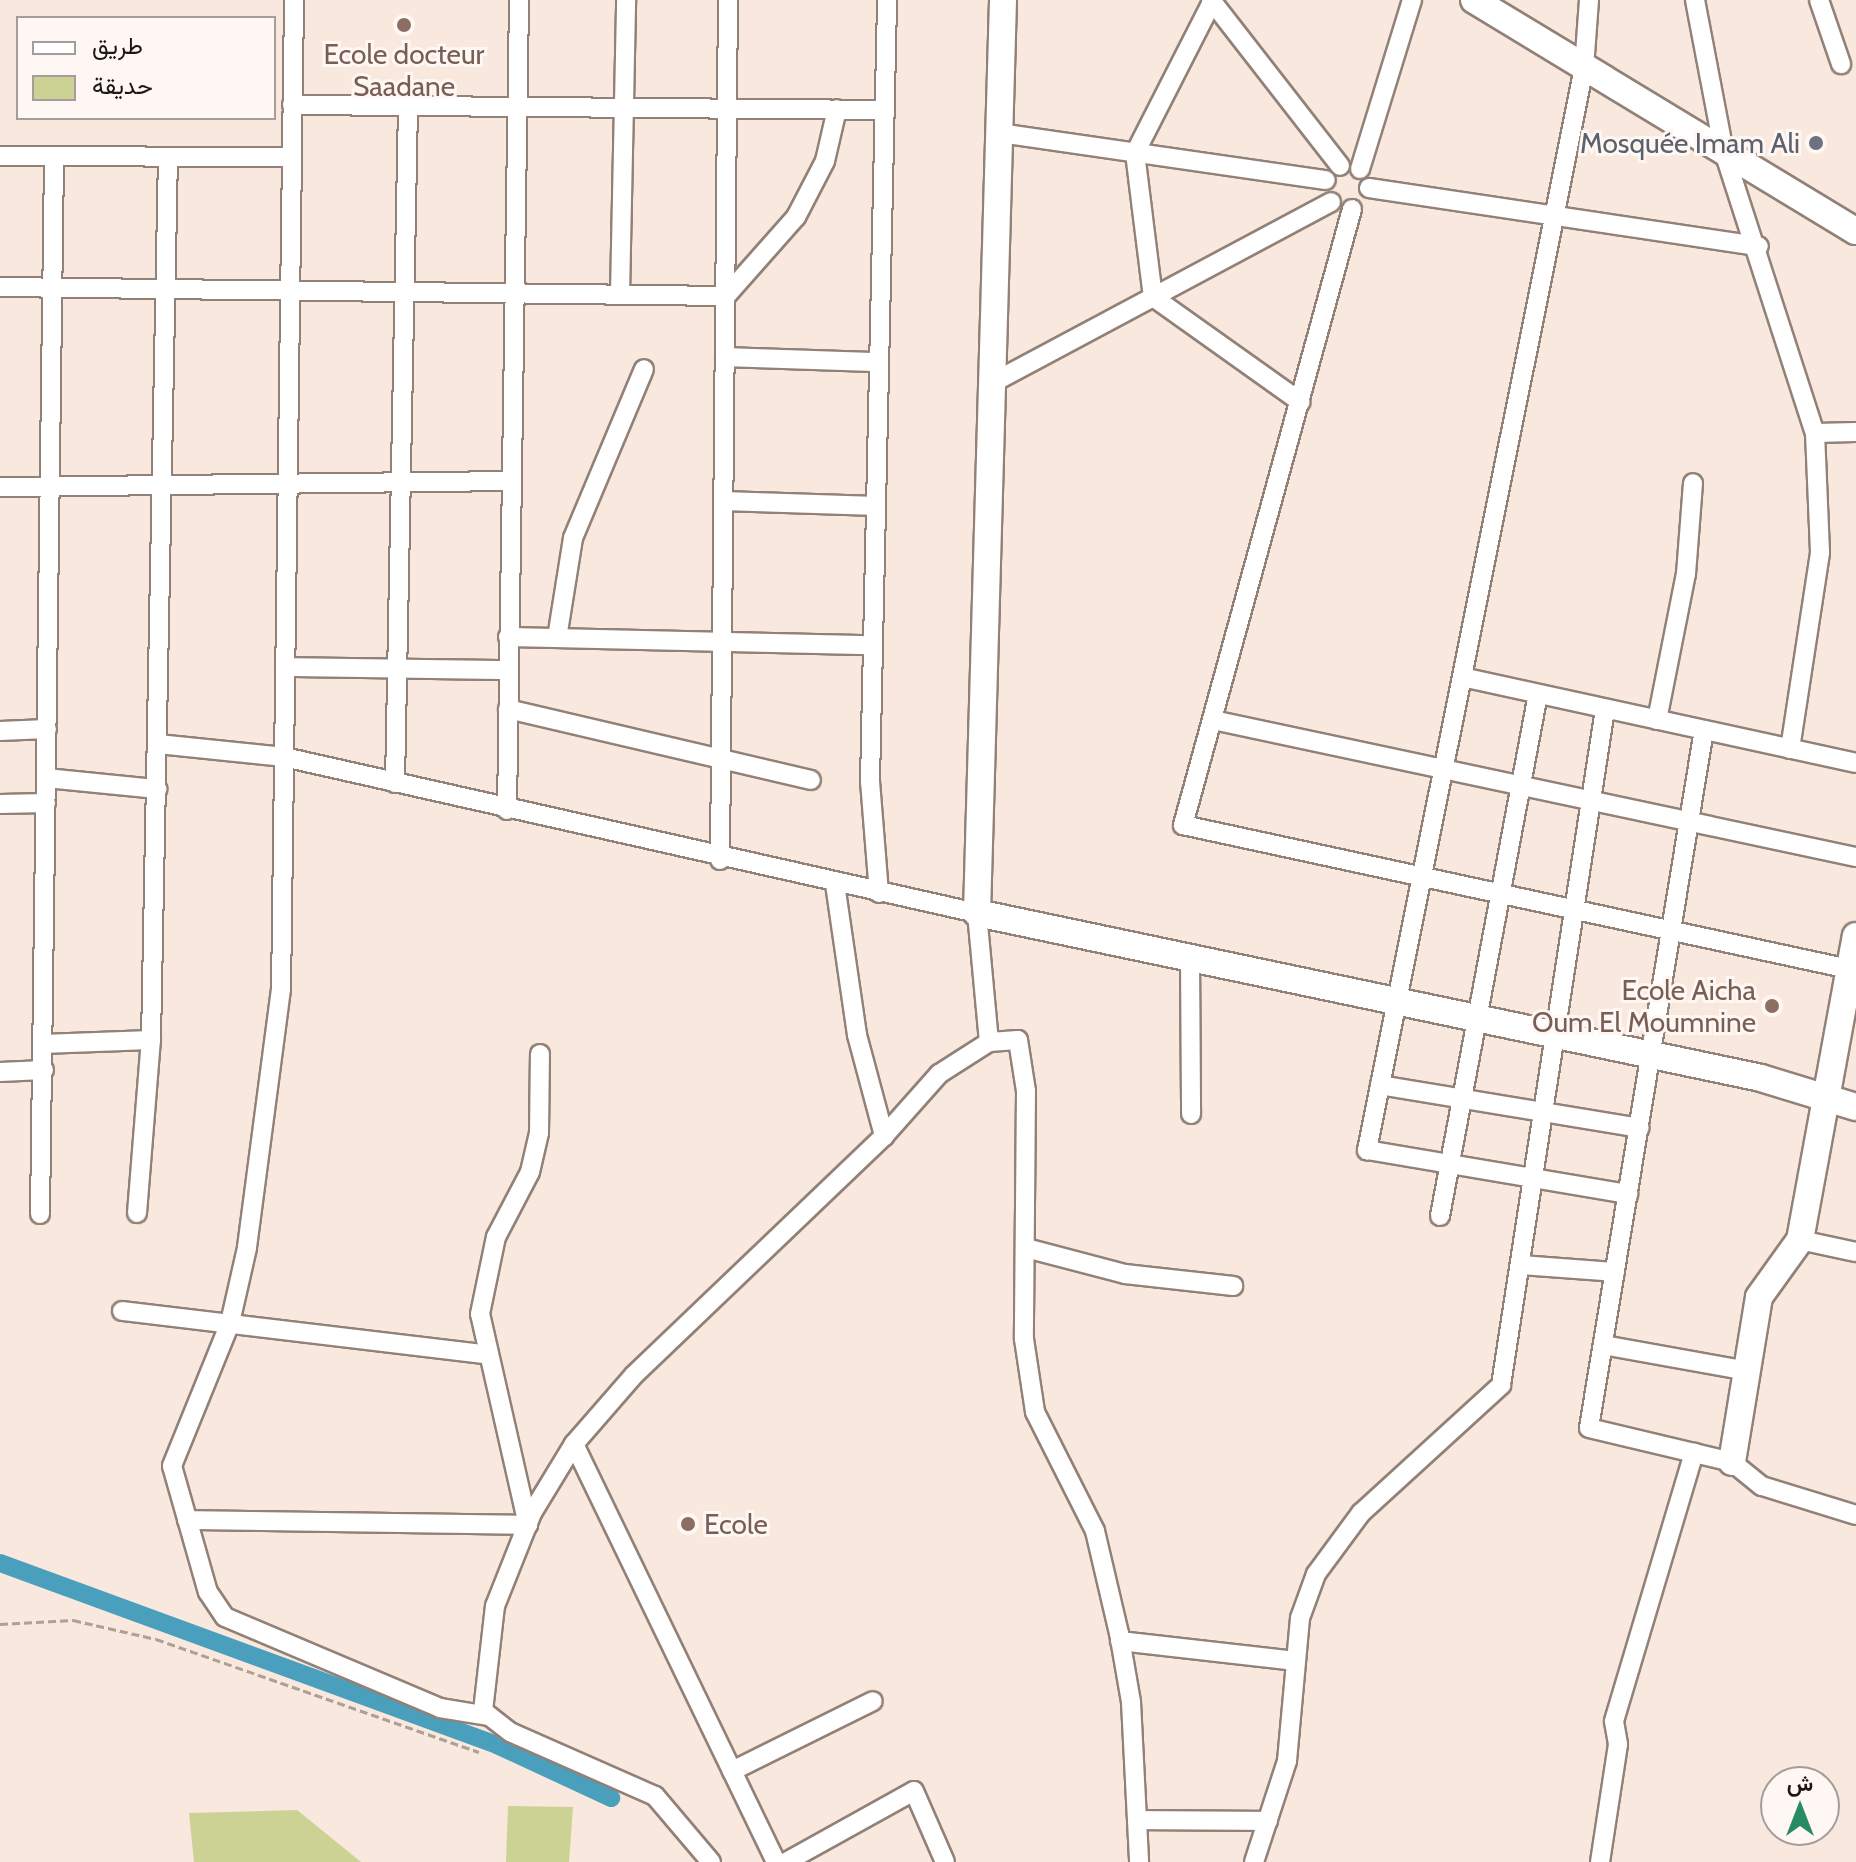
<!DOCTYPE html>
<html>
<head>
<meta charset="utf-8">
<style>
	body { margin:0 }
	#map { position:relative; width:1856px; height:1862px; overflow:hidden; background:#f9e8dd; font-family:Cabin,Vazirmatn,sans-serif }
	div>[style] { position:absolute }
	.green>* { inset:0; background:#cbd293 }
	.canal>* { height:18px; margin:-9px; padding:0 9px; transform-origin:9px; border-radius:9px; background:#4a9fbd }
	.path>* { height:3px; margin-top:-1.5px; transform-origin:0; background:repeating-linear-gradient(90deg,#ada097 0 8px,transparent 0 12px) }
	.roads { filter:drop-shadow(2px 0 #918177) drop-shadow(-2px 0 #918177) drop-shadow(0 2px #918177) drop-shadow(0 -2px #918177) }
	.street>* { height:18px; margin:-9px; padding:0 9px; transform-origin:9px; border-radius:9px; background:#fff }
	.secondary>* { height:26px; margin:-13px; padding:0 13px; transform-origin:13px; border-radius:13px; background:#fff }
	.dots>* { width:22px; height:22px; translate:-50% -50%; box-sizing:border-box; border:4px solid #fef7f3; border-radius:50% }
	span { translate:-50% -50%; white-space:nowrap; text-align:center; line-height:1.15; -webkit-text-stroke:6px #fef7f3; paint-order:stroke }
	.education-label { font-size:28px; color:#785e54 }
	.right { translate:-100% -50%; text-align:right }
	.left { translate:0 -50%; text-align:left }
	.worship-label { font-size:28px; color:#5b616d }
	.legend { position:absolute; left:16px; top:16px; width:260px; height:104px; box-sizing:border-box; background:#fef7f3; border:2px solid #a49d99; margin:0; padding:10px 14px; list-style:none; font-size:24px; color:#1d1713 }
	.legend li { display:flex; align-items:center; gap:16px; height:40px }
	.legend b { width:40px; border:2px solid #a49d99 }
	.north { position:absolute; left:1760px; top:1766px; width:80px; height:80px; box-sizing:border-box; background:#fef7f3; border:2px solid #a49d99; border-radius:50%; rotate:0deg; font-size:22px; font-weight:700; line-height:32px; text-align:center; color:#1d1713 }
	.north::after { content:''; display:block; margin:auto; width:28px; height:36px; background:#298b64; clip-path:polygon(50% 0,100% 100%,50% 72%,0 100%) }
</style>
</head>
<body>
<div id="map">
	<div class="green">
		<div style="clip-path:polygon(508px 1806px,573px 1807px,569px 1862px,506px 1862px)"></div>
		<div style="clip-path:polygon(297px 1810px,361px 1862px,194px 1862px,189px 1813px)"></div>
	</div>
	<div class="canal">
		<div style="left:0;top:1563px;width:529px;rotate:20.11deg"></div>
		<div style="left:497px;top:1745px;width:126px;rotate:24.9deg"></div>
	</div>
	<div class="path">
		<div style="left:0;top:1624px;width:73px;rotate:-3.1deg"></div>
		<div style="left:73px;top:1620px;width:85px;rotate:12.9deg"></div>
		<div style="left:156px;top:1639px;width:342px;rotate:19.3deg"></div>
	</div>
	<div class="roads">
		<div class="street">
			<div style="left:294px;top:0;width:989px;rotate:90.75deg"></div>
			<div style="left:281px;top:989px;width:261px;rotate:97.5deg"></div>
			<div style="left:247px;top:1248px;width:77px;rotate:102.8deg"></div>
			<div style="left:230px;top:1323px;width:154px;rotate:112.1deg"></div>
			<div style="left:172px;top:1466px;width:131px;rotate:74.1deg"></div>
			<div style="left:208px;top:1592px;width:30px;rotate:56deg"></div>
			<div style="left:225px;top:1617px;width:233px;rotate:22.9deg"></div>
			<div style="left:440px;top:1708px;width:50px;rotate:9.3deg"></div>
			<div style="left:1211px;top:0;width:210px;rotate:52.1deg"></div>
			<div style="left:1213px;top:0;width:172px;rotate:117deg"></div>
			<div style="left:1135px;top:153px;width:145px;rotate:82.9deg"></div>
			<div style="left:1153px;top:297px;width:181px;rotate:35.4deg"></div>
			<div style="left:1589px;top:0;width:68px;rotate:94.2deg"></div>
			<div style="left:1584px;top:68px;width:1104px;rotate:101.34deg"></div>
			<div style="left:1367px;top:1150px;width:265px;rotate:9.6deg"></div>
			<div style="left:1695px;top:0;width:155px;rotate:79.2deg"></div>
			<div style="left:1724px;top:152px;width:295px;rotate:72.1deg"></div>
			<div style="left:1819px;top:0;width:68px;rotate:71deg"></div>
			<div style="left:292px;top:105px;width:593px;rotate:0.48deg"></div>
			<div style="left:999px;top:133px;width:330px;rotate:8.2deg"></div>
			<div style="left:0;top:156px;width:292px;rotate:0.2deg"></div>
			<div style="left:1360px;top:169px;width:177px;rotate:-72.9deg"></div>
			<div style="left:1369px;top:188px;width:394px;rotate:8.5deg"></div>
			<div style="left:1352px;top:209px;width:639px;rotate:105.34deg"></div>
			<div style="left:1183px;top:825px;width:681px;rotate:12.2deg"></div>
			<div style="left:0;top:287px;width:726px;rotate:0.71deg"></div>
			<div style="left:726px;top:296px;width:106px;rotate:-48.5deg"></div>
			<div style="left:796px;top:217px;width:63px;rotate:-62.6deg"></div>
			<div style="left:825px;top:161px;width:53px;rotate:-77deg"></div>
			<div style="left:620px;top:294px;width:294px;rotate:-88.8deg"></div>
			<div style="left:725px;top:357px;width:154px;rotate:1.9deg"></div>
			<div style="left:994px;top:382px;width:382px;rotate:-28.1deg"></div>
			<div style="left:0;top:487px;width:510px;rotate:-0.67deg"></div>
			<div style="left:724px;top:501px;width:152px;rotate:1.9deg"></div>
			<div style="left:508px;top:637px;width:365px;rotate:1.3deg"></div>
			<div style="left:557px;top:638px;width:101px;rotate:-80.9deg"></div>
			<div style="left:573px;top:538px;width:183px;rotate:-67.2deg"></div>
			<div style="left:285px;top:667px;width:223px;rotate:0.8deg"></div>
			<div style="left:1462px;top:677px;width:403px;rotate:12.3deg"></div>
			<div style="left:508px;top:709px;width:311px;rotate:13.2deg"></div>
			<div style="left:1213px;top:720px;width:657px;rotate:12.03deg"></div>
			<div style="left:1657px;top:720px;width:149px;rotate:-78.8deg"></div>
			<div style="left:1686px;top:574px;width:91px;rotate:-85.6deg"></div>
			<div style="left:1704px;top:730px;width:707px;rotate:99.36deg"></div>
			<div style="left:1589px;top:1428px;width:147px;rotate:13.4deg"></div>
			<div style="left:1732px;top:1462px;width:38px;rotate:39deg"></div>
			<div style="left:1762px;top:1486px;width:98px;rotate:17.1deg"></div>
			<div style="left:0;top:731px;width:47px;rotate:-2.4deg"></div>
			<div style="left:158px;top:744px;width:127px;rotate:5.9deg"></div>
			<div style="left:284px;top:757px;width:710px;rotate:12.69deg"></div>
			<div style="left:977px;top:913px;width:130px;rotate:84.7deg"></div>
			<div style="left:1790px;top:749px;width:199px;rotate:-81.3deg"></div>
			<div style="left:1820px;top:552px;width:119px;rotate:-92.4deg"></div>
			<div style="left:1815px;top:433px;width:41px;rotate:-1.4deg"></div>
			<div style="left:46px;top:778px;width:112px;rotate:5.7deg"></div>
			<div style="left:395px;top:783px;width:678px;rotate:-88.9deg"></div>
			<div style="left:0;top:804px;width:46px;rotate:-1.2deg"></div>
			<div style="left:507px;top:810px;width:810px;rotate:-89.15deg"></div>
			<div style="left:720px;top:860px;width:860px;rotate:-89.47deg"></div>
			<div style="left:835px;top:884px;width:153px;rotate:81.7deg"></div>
			<div style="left:857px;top:1035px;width:105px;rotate:75deg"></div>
			<div style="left:879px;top:893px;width:111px;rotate:-94.6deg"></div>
			<div style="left:870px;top:782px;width:782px;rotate:-88.75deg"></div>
			<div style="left:1190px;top:958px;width:156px;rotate:89.6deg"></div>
			<div style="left:42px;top:1044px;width:109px;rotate:-2.1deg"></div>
			<div style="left:0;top:1072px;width:44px;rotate:-2.6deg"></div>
			<div style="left:1380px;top:1085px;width:263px;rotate:9.4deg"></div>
			<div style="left:137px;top:1213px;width:174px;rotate:-85.4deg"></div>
			<div style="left:151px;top:1040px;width:883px;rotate:-88.9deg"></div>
			<div style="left:40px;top:1214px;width:1058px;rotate:-89.24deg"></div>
			<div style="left:1440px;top:1216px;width:531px;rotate:-79.37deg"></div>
			<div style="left:1800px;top:1240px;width:57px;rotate:12.1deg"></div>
			<div style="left:1026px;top:1248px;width:102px;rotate:14.7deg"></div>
			<div style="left:1125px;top:1274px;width:109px;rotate:6.3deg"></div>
			<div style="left:1520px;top:1265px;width:95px;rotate:4.2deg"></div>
			<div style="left:122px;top:1311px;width:366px;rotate:6.8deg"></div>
			<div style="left:1603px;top:1345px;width:146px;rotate:10.2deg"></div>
			<div style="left:574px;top:1444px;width:464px;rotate:64.2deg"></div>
			<div style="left:187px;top:1520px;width:341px;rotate:0.8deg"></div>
			<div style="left:528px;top:1525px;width:216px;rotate:-102.8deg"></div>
			<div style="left:480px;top:1314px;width:79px;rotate:-78.3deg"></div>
			<div style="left:496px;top:1237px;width:73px;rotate:-62.4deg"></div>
			<div style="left:530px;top:1172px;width:40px;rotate:-77deg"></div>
			<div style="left:539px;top:1133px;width:79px;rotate:-89.3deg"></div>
			<div style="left:1120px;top:1641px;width:177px;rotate:6.5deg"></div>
			<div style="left:732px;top:1771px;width:157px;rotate:-26.4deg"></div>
			<div style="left:1137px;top:1820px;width:131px;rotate:0.4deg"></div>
			<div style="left:711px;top:1862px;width:87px;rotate:-130.3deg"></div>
			<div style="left:655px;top:1796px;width:158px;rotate:-156.2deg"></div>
			<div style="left:510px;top:1732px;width:34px;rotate:-142deg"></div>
			<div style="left:483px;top:1711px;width:106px;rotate:-83.5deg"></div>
			<div style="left:495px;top:1606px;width:100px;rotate:-68.3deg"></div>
			<div style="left:532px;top:1513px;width:81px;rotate:-58.7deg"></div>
			<div style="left:574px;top:1444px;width:91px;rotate:-49deg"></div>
			<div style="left:634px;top:1375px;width:346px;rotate:-43.7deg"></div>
			<div style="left:884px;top:1136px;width:83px;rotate:-48.4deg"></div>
			<div style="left:939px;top:1074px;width:59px;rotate:-32.6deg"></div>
			<div style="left:989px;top:1042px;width:29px;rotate:-4deg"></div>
			<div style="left:1018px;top:1040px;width:52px;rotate:81.1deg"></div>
			<div style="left:1026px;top:1091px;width:248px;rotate:90.5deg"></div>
			<div style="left:1024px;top:1339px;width:74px;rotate:81.4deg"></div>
			<div style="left:1035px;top:1412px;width:133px;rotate:63.2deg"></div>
			<div style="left:1095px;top:1531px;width:105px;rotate:76.8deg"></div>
			<div style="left:1119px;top:1633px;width:70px;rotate:80.1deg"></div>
			<div style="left:1131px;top:1702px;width:160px;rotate:87.1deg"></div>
			<div style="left:786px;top:1862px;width:146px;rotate:-29deg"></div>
			<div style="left:914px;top:1791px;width:77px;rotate:66.4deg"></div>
			<div style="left:1254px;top:1862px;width:106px;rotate:-71.9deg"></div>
			<div style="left:1287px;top:1761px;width:144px;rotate:-84.8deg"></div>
			<div style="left:1300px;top:1618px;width:47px;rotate:-70deg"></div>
			<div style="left:1316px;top:1574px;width:76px;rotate:-53.6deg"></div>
			<div style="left:1361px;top:1513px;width:190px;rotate:-42.4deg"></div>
			<div style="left:1501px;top:1385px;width:684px;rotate:-81.25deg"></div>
			<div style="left:1600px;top:1862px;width:119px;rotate:-81.3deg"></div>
			<div style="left:1618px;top:1744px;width:23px;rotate:-100deg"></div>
			<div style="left:1614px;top:1721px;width:280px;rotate:-73.4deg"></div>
		</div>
		<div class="secondary">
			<div style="left:1003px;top:0;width:913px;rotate:91.63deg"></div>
			<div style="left:977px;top:913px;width:801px;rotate:11.88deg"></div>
			<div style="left:1761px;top:1078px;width:99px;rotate:17deg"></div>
			<div style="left:1474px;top:0;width:446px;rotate:31.2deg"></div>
			<div style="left:1732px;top:1462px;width:167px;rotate:-80.7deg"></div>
			<div style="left:1759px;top:1297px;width:70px;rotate:-54.3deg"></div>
			<div style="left:1800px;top:1240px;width:309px;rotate:-79.6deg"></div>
		</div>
	</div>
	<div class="dots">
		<div style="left:404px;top:25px;background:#8d6e63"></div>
		<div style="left:1816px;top:143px;background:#6b7280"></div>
		<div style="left:1772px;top:1006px;background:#8d6e63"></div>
		<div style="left:688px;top:1524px;background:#8d6e63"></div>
	</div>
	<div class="education-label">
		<span style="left:404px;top:70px">Ecole docteur<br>Saadane</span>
		<span class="right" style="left:1756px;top:1006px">Ecole Aicha<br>Oum El Moumnine</span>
		<span class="left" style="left:704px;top:1524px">Ecole</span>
	</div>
	<div class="worship-label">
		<span class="right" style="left:1800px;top:143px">Mosquée Imam Ali</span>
	</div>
	<ul class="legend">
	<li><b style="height:10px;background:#fff"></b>طريق</li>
	<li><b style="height:22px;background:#cbd293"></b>حديقة</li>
	</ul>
	<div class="north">ش</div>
</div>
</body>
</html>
